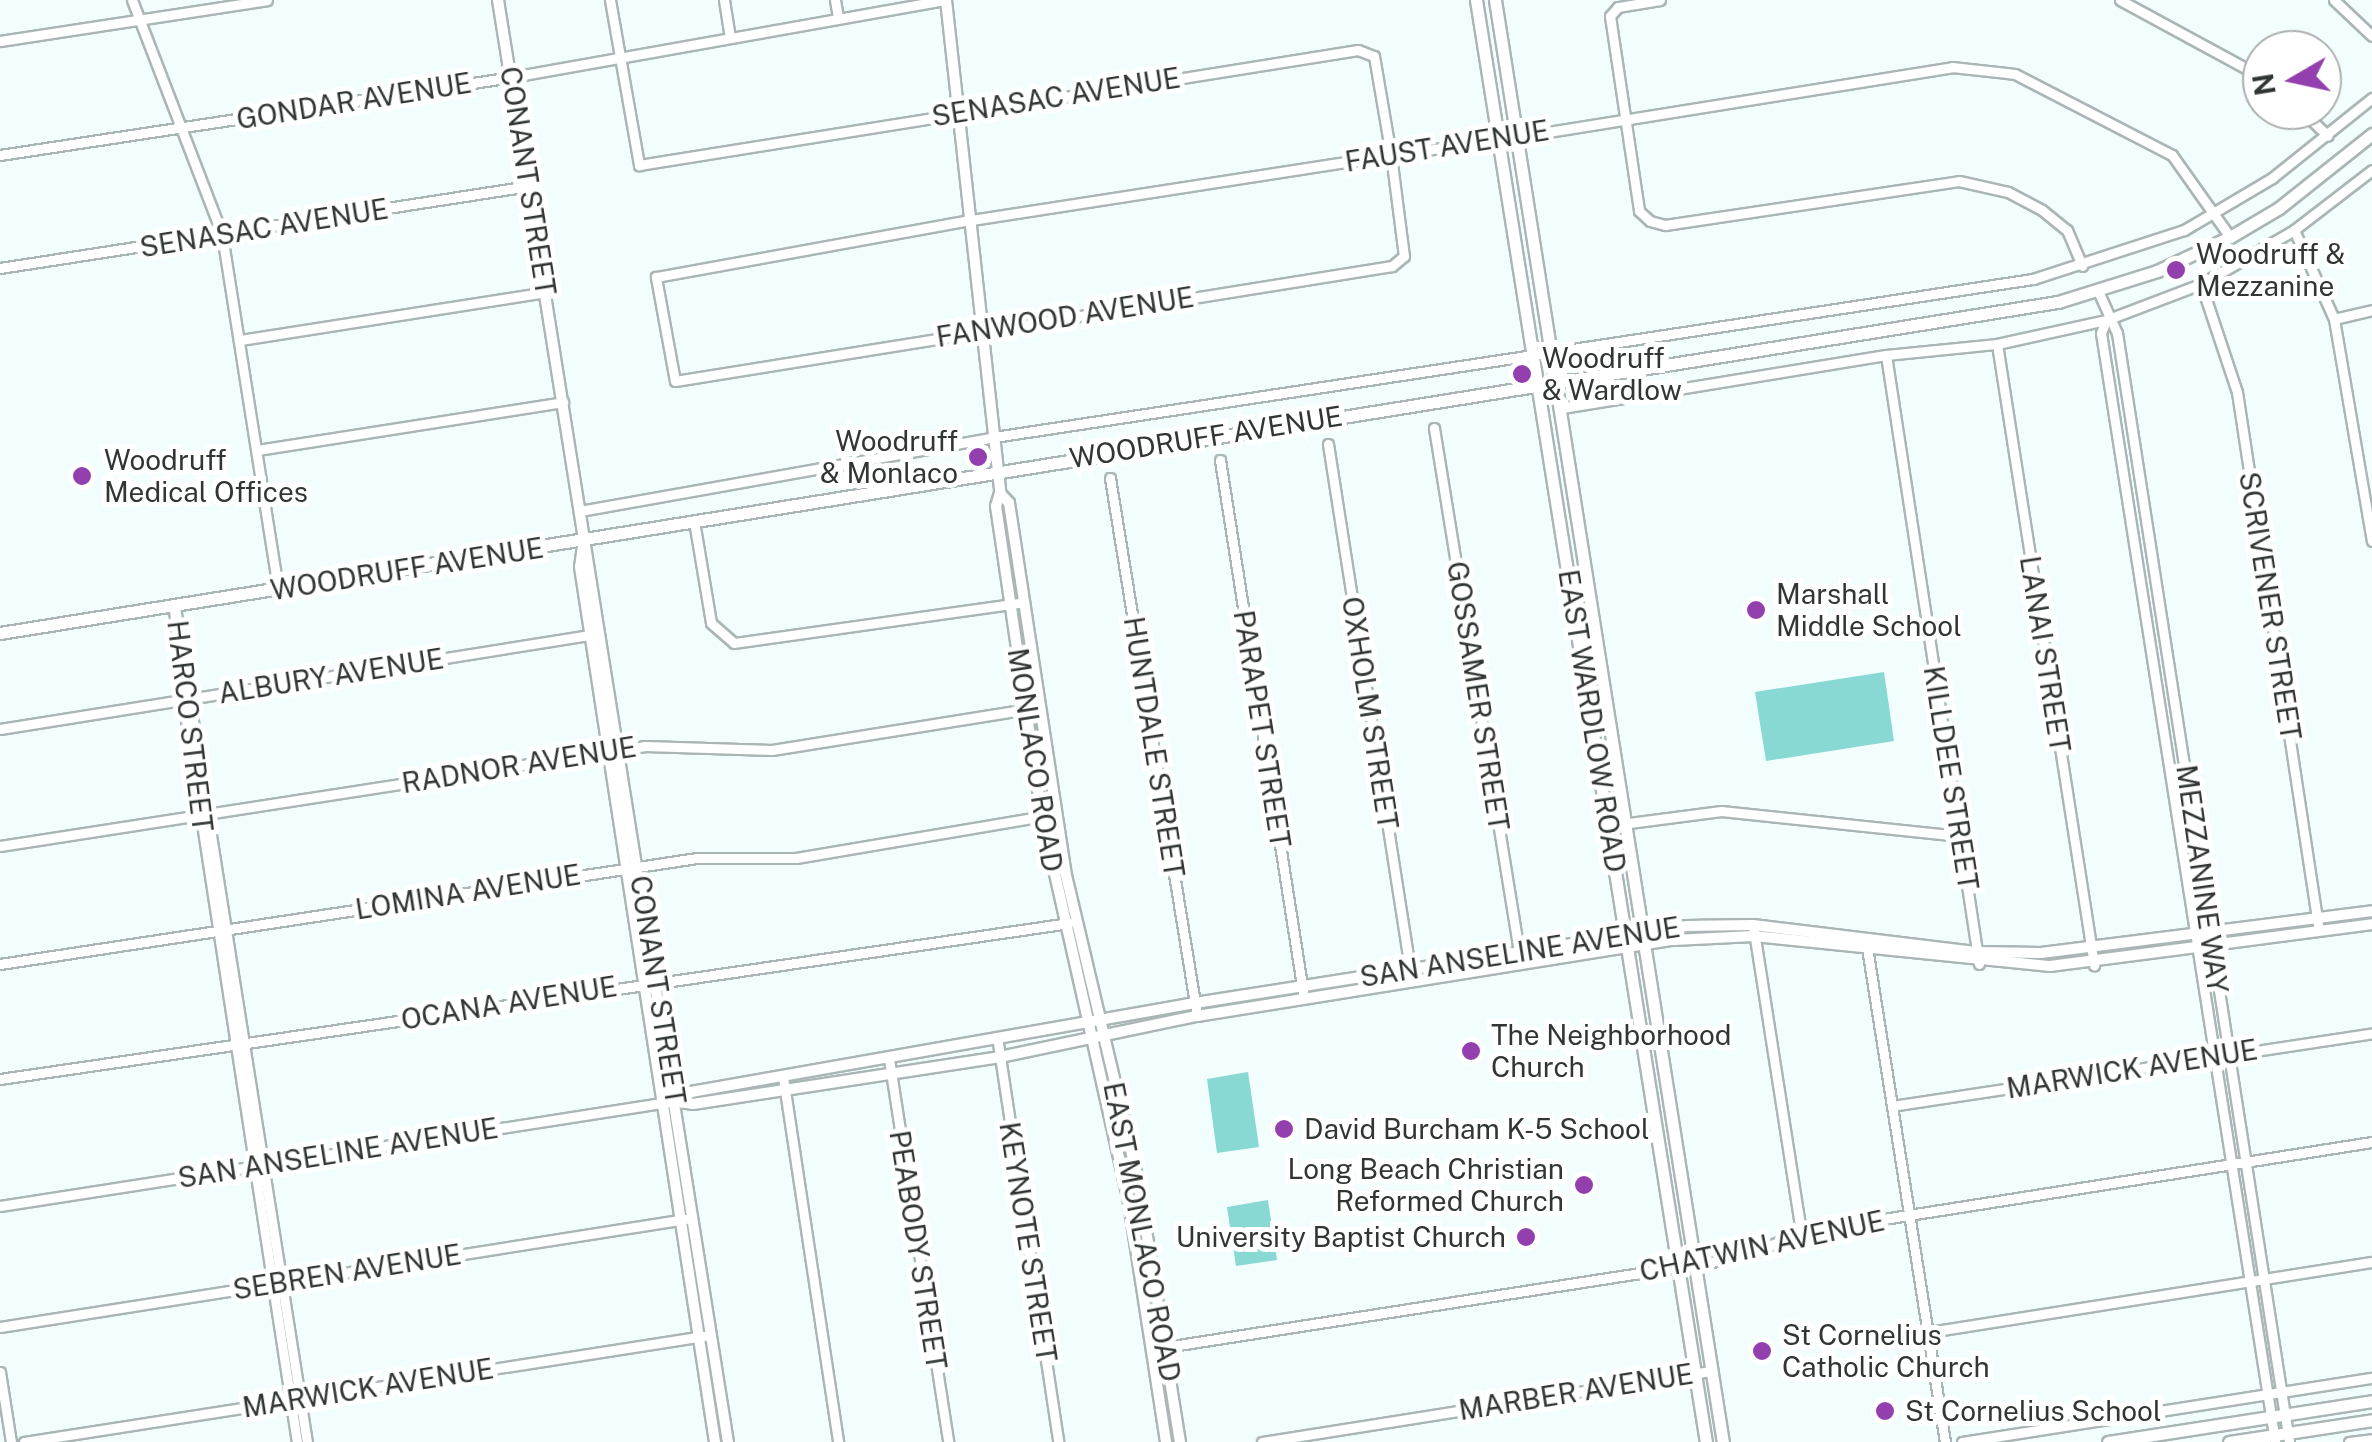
<!DOCTYPE html>
<html>
<head>
<meta charset="utf-8">
<style>
	body { margin:0 }
	#map { position:relative; width:2372px; height:1442px; overflow:hidden; background:#f1fefd; font-family:"Public Sans",sans-serif }
	div>[style] { position:absolute }
	.green>* { inset:0; background:#88d8d4 }
	.roads { filter:drop-shadow(2px 0 #aab6b5) drop-shadow(-2px 0 #aab6b5) drop-shadow(0 2px #aab6b5) drop-shadow(0 -2px #aab6b5) }
	.minor>* { height:9px; margin:-4.5px; padding:0 4.5px; transform-origin:4.5px; border-radius:4.5px; background:#fff }
	.tertiary>* { height:10px; margin:-5px; padding:0 5px; transform-origin:5px; border-radius:5px; background:#fff }
	.secondary>* { height:11px; margin:-5.5px; padding:0 5.5px; transform-origin:5.5px; border-radius:5.5px; background:#fff }
	.dots>* { width:28px; height:28px; translate:-50% -50%; box-sizing:border-box; border:5px solid #fff; border-radius:50% }
	span { translate:-50% -50%; white-space:nowrap; text-align:center; line-height:1.15; -webkit-text-stroke:10px #fff; paint-order:stroke }
	.street-label { font-size:28px; color:#313635 }
	.poi-label { font-size:28px; color:#313635 }
	.left { translate:0 -50%; text-align:left }
	.right { translate:-100% -50%; text-align:right }
	.north { position:absolute; left:2242px; top:30px; width:100px; height:100px; box-sizing:border-box; background:#fff; border:2px solid #adafae; border-radius:50%; rotate:261deg; font-size:28px; font-weight:700; line-height:40px; text-align:center; color:#313635 }
	.north::after { content:''; display:block; margin:auto; width:35px; height:45px; background:#9340ae; clip-path:polygon(50% 0,100% 100%,50% 72%,0 100%) }
</style>
</head>
<body>
<div id="map">
	<div class="green">
		<div style="clip-path:polygon(1884px 672px,1894px 741px,1766px 761px,1755px 692px)"></div>
		<div style="clip-path:polygon(1248px 1072px,1259px 1147px,1217px 1153px,1207px 1079px)"></div>
		<div style="clip-path:polygon(1268px 1200px,1277px 1260px,1236px 1266px,1227px 1207px)"></div>
	</div>
	<div class="roads">
		<div class="minor">
			<div style="left:132px;top:0;width:252px;rotate:69deg"></div>
			<div style="left:222px;top:235px;width:359px;rotate:81deg"></div>
			<div style="left:610px;top:0;width:168px;rotate:80deg"></div>
			<div style="left:639px;top:165px;width:728px;rotate:-9.09deg"></div>
			<div style="left:1358px;top:50px;width:17px;rotate:21deg"></div>
			<div style="left:1374px;top:56px;width:100px;rotate:80.3deg"></div>
			<div style="left:1391px;top:155px;width:102px;rotate:82.7deg"></div>
			<div style="left:1404px;top:256px;width:16px;rotate:140deg"></div>
			<div style="left:1392px;top:266px;width:726px;rotate:170.89deg"></div>
			<div style="left:675px;top:381px;width:106px;rotate:-100.4deg"></div>
			<div style="left:656px;top:277px;width:320px;rotate:-10.3deg"></div>
			<div style="left:971px;top:220px;width:425px;rotate:-8.8deg"></div>
			<div style="left:1391px;top:155px;width:108px;rotate:-8deg"></div>
			<div style="left:1498px;top:140px;width:460px;rotate:-9.1deg"></div>
			<div style="left:1952px;top:67px;width:63px;rotate:6.3deg"></div>
			<div style="left:2015px;top:74px;width:177px;rotate:27.3deg"></div>
			<div style="left:2172px;top:155px;width:100px;rotate:54.7deg"></div>
			<div style="left:724px;top:0;width:37px;rotate:81deg"></div>
			<div style="left:835px;top:0;width:17px;rotate:80deg"></div>
			<div style="left:1660px;top:0;width:43px;rotate:170.5deg"></div>
			<div style="left:1618px;top:7px;width:12px;rotate:132deg"></div>
			<div style="left:1610px;top:16px;width:197px;rotate:81.5deg"></div>
			<div style="left:1639px;top:211px;width:15px;rotate:42deg"></div>
			<div style="left:1650px;top:221px;width:16px;rotate:15deg"></div>
			<div style="left:1665px;top:225px;width:297px;rotate:-8.5deg"></div>
			<div style="left:1959px;top:181px;width:50px;rotate:12.7deg"></div>
			<div style="left:2008px;top:192px;width:38px;rotate:28deg"></div>
			<div style="left:2042px;top:210px;width:32px;rotate:39deg"></div>
			<div style="left:2067px;top:230px;width:39px;rotate:67deg"></div>
			<div style="left:2120px;top:0;width:162px;rotate:28.5deg"></div>
			<div style="left:2334px;top:0;width:52px;rotate:43.5deg"></div>
			<div style="left:0;top:41px;width:270px;rotate:-8.7deg"></div>
			<div style="left:2301px;top:110px;width:37px;rotate:44deg"></div>
			<div style="left:0;top:155px;width:518px;rotate:-8.66deg"></div>
			<div style="left:512px;top:77px;width:439px;rotate:-10.1deg"></div>
			<div style="left:2294px;top:230px;width:98px;rotate:65.8deg"></div>
			<div style="left:2334px;top:319px;width:225px;rotate:80.3deg"></div>
			<div style="left:0;top:268px;width:535px;rotate:-8.81deg"></div>
			<div style="left:2201px;top:284px;width:114px;rotate:71.6deg"></div>
			<div style="left:2237px;top:392px;width:539px;rotate:81.36deg"></div>
			<div style="left:2098px;top:291px;width:46px;rotate:65.7deg"></div>
			<div style="left:2117px;top:333px;width:1122px;rotate:81.18deg"></div>
			<div style="left:2334px;top:319px;width:39px;rotate:-13deg"></div>
			<div style="left:2106px;top:320px;width:14px;rotate:111deg"></div>
			<div style="left:2101px;top:333px;width:1123px;rotate:81.08deg"></div>
			<div style="left:240px;top:340px;width:310px;rotate:-8.9deg"></div>
			<div style="left:1997px;top:344px;width:629px;rotate:81.12deg"></div>
			<div style="left:1886px;top:355px;width:616px;rotate:81.32deg"></div>
			<div style="left:1562px;top:408px;width:328px;rotate:-9.3deg"></div>
			<div style="left:1886px;top:355px;width:112px;rotate:-5.7deg"></div>
			<div style="left:1997px;top:344px;width:112px;rotate:-12.4deg"></div>
			<div style="left:2106px;top:320px;width:102px;rotate:-20.8deg"></div>
			<div style="left:2201px;top:284px;width:108px;rotate:-30.1deg"></div>
			<div style="left:2294px;top:230px;width:98px;rotate:-37.6deg"></div>
			<div style="left:1434px;top:428px;width:543px;rotate:80.78deg"></div>
			<div style="left:1328px;top:444px;width:537px;rotate:81.12deg"></div>
			<div style="left:257px;top:450px;width:310px;rotate:-8.9deg"></div>
			<div style="left:1220px;top:460px;width:545px;rotate:81.13deg"></div>
			<div style="left:1110px;top:478px;width:545px;rotate:80.81deg"></div>
			<div style="left:580px;top:511px;width:421px;rotate:-10.1deg"></div>
			<div style="left:994px;top:437px;width:1051px;rotate:-8.65deg"></div>
			<div style="left:2033px;top:279px;width:159px;rotate:-18deg"></div>
			<div style="left:2184px;top:230px;width:102px;rotate:-30.6deg"></div>
			<div style="left:2272px;top:178px;width:128px;rotate:-38.7deg"></div>
			<div style="left:694px;top:521px;width:103px;rotate:80.5deg"></div>
			<div style="left:711px;top:623px;width:30px;rotate:41deg"></div>
			<div style="left:734px;top:643px;width:293px;rotate:-8deg"></div>
			<div style="left:175px;top:607px;width:845px;rotate:81.02deg"></div>
			<div style="left:174px;top:609px;width:91px;rotate:84.4deg"></div>
			<div style="left:183px;top:700px;width:751px;rotate:81.27deg"></div>
			<div style="left:0;top:729px;width:604px;rotate:-9.06deg"></div>
			<div style="left:1629px;top:823px;width:93px;rotate:-7.4deg"></div>
			<div style="left:1721px;top:811px;width:240px;rotate:6deg"></div>
			<div style="left:0;top:846px;width:653px;rotate:-8.81deg"></div>
			<div style="left:645px;top:746px;width:127px;rotate:1.8deg"></div>
			<div style="left:772px;top:750px;width:270px;rotate:-9.1deg"></div>
			<div style="left:1753px;top:925px;width:311px;rotate:81.1deg"></div>
			<div style="left:1866px;top:941px;width:507px;rotate:81.04deg"></div>
			<div style="left:0;top:964px;width:705px;rotate:-8.65deg"></div>
			<div style="left:697px;top:858px;width:99px"></div>
			<div style="left:796px;top:858px;width:263px;rotate:-9.6deg"></div>
			<div style="left:998px;top:1043px;width:403px;rotate:81.4deg"></div>
			<div style="left:889px;top:1059px;width:388px;rotate:81.2deg"></div>
			<div style="left:783px;top:1077px;width:369px;rotate:81.4deg"></div>
			<div style="left:0;top:1079px;width:1080px;rotate:-8.3deg"></div>
			<div style="left:1892px;top:1106px;width:486px;rotate:-8.6deg"></div>
			<div style="left:0;top:1206px;width:676px;rotate:-8.85deg"></div>
			<div style="left:0;top:1327px;width:694px;rotate:-8.95deg"></div>
			<div style="left:1929px;top:1332px;width:448px;rotate:-9deg"></div>
			<div style="left:1159px;top:1348px;width:591px;rotate:-8.86deg"></div>
			<div style="left:1743px;top:1257px;width:63px;rotate:-23.3deg"></div>
			<div style="left:1801px;top:1232px;width:578px;rotate:-8.96deg"></div>
			<div style="left:0;top:1372px;width:71px;rotate:81.1deg"></div>
			<div style="left:24px;top:1442px;width:688px;rotate:-8.86deg"></div>
			<div style="left:1262px;top:1442px;width:456px;rotate:-9deg"></div>
			<div style="left:1962px;top:1442px;width:415px;rotate:-8.9deg"></div>
			<div style="left:2349px;top:1442px;width:23px;rotate:-7deg"></div>
		</div>
		<div class="tertiary">
			<div style="left:498px;top:0;width:1460px;rotate:80.94deg"></div>
			<div style="left:946px;top:0;width:496px;rotate:83.7deg"></div>
			<div style="left:1000px;top:493px;width:14px;rotate:107deg"></div>
			<div style="left:996px;top:506px;width:313px;rotate:81.6deg"></div>
			<div style="left:1042px;top:816px;width:397px;rotate:77.3deg"></div>
			<div style="left:1129px;top:1203px;width:242px;rotate:81.2deg"></div>
			<div style="left:1000px;top:493px;width:13px;rotate:48deg"></div>
			<div style="left:1009px;top:503px;width:372px;rotate:81.3deg"></div>
			<div style="left:1065px;top:871px;width:318px;rotate:76.7deg"></div>
			<div style="left:1138px;top:1180px;width:265px;rotate:80.9deg"></div>
			<div style="left:583px;top:546px;width:21px;rotate:98deg"></div>
			<div style="left:580px;top:567px;width:885px;rotate:81.23deg"></div>
			<div style="left:675px;top:1101px;width:18px;rotate:-29deg"></div>
			<div style="left:691px;top:1092px;width:512px;rotate:-10.01deg"></div>
			<div style="left:1195px;top:1003px;width:498px;rotate:-8.9deg"></div>
			<div style="left:1687px;top:926px;width:66px;rotate:-0.9deg"></div>
			<div style="left:1753px;top:925px;width:226px;rotate:6.9deg"></div>
			<div style="left:1977px;top:952px;width:64px;rotate:0.9deg"></div>
			<div style="left:2041px;top:953px;width:334px;rotate:-7.2deg"></div>
			<div style="left:676px;top:1101px;width:17px;rotate:10deg"></div>
			<div style="left:693px;top:1104px;width:311px;rotate:-8.7deg"></div>
			<div style="left:1000px;top:1057px;width:201px;rotate:-11.8deg"></div>
			<div style="left:1197px;top:1016px;width:483px;rotate:-9.1deg"></div>
			<div style="left:1674px;top:940px;width:80px;rotate:-2.9deg"></div>
			<div style="left:1754px;top:936px;width:298px;rotate:5.8deg"></div>
			<div style="left:2050px;top:966px;width:325px;rotate:-7.4deg"></div>
		</div>
		<div class="secondary">
			<div style="left:1476px;top:0;width:1460px;rotate:80.94deg"></div>
			<div style="left:1495px;top:0;width:1460px;rotate:81.02deg"></div>
			<div style="left:0;top:633px;width:2084px;rotate:-9.14deg"></div>
			<div style="left:2058px;top:302px;width:104px;rotate:-17.4deg"></div>
			<div style="left:2157px;top:271px;width:81px;rotate:-25deg"></div>
			<div style="left:2230px;top:237px;width:57px;rotate:-30.6deg"></div>
			<div style="left:2279px;top:208px;width:119px;rotate:-38.5deg"></div>
			<div style="left:2108px;top:1442px;width:267px;rotate:-8.8deg"></div>
			<div style="left:2229px;top:1442px;width:145px;rotate:-8.7deg"></div>
		</div>
	</div>
	<div class="dots">
		<div style="left:2176px;top:270px;background:#9340ae"></div>
		<div style="left:1522px;top:374px;background:#9340ae"></div>
		<div style="left:978px;top:457px;background:#9340ae"></div>
		<div style="left:82px;top:476px;background:#9340ae"></div>
		<div style="left:1756px;top:610px;background:#9340ae"></div>
		<div style="left:1471px;top:1051px;background:#9340ae"></div>
		<div style="left:1284px;top:1129px;background:#9340ae"></div>
		<div style="left:1584px;top:1185px;background:#9340ae"></div>
		<div style="left:1526px;top:1237px;background:#9340ae"></div>
		<div style="left:1762px;top:1351px;background:#9340ae"></div>
		<div style="left:1885px;top:1411px;background:#9340ae"></div>
	</div>
	<div class="street-label">
		<span style="left:1056px;top:97px;rotate:-9deg">SENASAC AVENUE</span>
		<span style="left:354px;top:101px;rotate:-9deg">GONDAR AVENUE</span>
		<span style="left:1447px;top:146px;rotate:-9deg">FAUST AVENUE</span>
		<span style="left:528px;top:181px;rotate:81deg">CONANT STREET</span>
		<span style="left:264px;top:228px;rotate:-9deg">SENASAC AVENUE</span>
		<span style="left:1065px;top:317px;rotate:-9deg">FANWOOD AVENUE</span>
		<span style="left:1206px;top:437px;rotate:-9deg">WOODRUFF AVENUE</span>
		<span style="left:407px;top:569px;rotate:-9deg">WOODRUFF AVENUE</span>
		<span style="left:2270px;top:606px;rotate:81deg">SCRIVENER STREET</span>
		<span style="left:2045px;top:654px;rotate:81deg">LANAI STREET</span>
		<span style="left:331px;top:676px;rotate:-9deg">ALBURY AVENUE</span>
		<span style="left:1478px;top:696px;rotate:81deg">GOSSAMER STREET</span>
		<span style="left:1370px;top:713px;rotate:81deg">OXHOLM STREET</span>
		<span style="left:1592px;top:721px;rotate:81deg">EAST WARDLOW ROAD</span>
		<span style="left:190px;top:726px;rotate:83deg">HARCO STREET</span>
		<span style="left:1262px;top:729px;rotate:81deg">PARAPET STREET</span>
		<span style="left:1154px;top:747px;rotate:81deg">HUNTDALE STREET</span>
		<span style="left:1035px;top:760px;rotate:81deg">MONLACO ROAD</span>
		<span style="left:519px;top:765px;rotate:-9deg">RADNOR AVENUE</span>
		<span style="left:1951px;top:778px;rotate:81deg">KILLDEE STREET</span>
		<span style="left:2202px;top:879px;rotate:82deg">MEZZANINE WAY</span>
		<span style="left:468px;top:892px;rotate:-9deg">LOMINA AVENUE</span>
		<span style="left:1520px;top:952px;rotate:-9deg">SAN ANSELINE AVENUE</span>
		<span style="left:658px;top:990px;rotate:81deg">CONANT STREET</span>
		<span style="left:509px;top:1003px;rotate:-9deg">OCANA AVENUE</span>
		<span style="left:2132px;top:1069px;rotate:-9deg">MARWICK AVENUE</span>
		<span style="left:338px;top:1153px;rotate:-9deg">SAN ANSELINE AVENUE</span>
		<span style="left:1142px;top:1232px;rotate:79deg">EAST MONLACO ROAD</span>
		<span style="left:1028px;top:1242px;rotate:81deg">KEYNOTE STREET</span>
		<span style="left:1762px;top:1246px;rotate:-12deg">CHATWIN AVENUE</span>
		<span style="left:918px;top:1250px;rotate:81deg">PEABODY STREET</span>
		<span style="left:347px;top:1272px;rotate:-9deg">SEBREN AVENUE</span>
		<span style="left:368px;top:1388px;rotate:-9deg">MARWICK AVENUE</span>
		<span style="left:1576px;top:1392px;rotate:-9deg">MARBER AVENUE</span>
	</div>
	<div class="poi-label">
		<span class="left" style="left:2196px;top:270px">Woodruff &amp;<br>Mezzanine</span>
		<span class="left" style="left:1542px;top:374px">Woodruff<br>&amp; Wardlow</span>
		<span class="right" style="left:958px;top:457px">Woodruff<br>&amp; Monlaco</span>
		<span class="left" style="left:104px;top:476px">Woodruff<br>Medical Offices</span>
		<span class="left" style="left:1776px;top:610px">Marshall<br>Middle School</span>
		<span class="left" style="left:1491px;top:1051px">The Neighborhood<br>Church</span>
		<span class="left" style="left:1304px;top:1129px">David Burcham K-5 School</span>
		<span class="right" style="left:1564px;top:1185px">Long Beach Christian<br>Reformed Church</span>
		<span class="right" style="left:1506px;top:1237px">University Baptist Church</span>
		<span class="left" style="left:1782px;top:1351px">St Cornelius<br>Catholic Church</span>
		<span class="left" style="left:1905px;top:1411px">St Cornelius School</span>
	</div>
	<div class="north">N</div>
</div>
</body>
</html>
